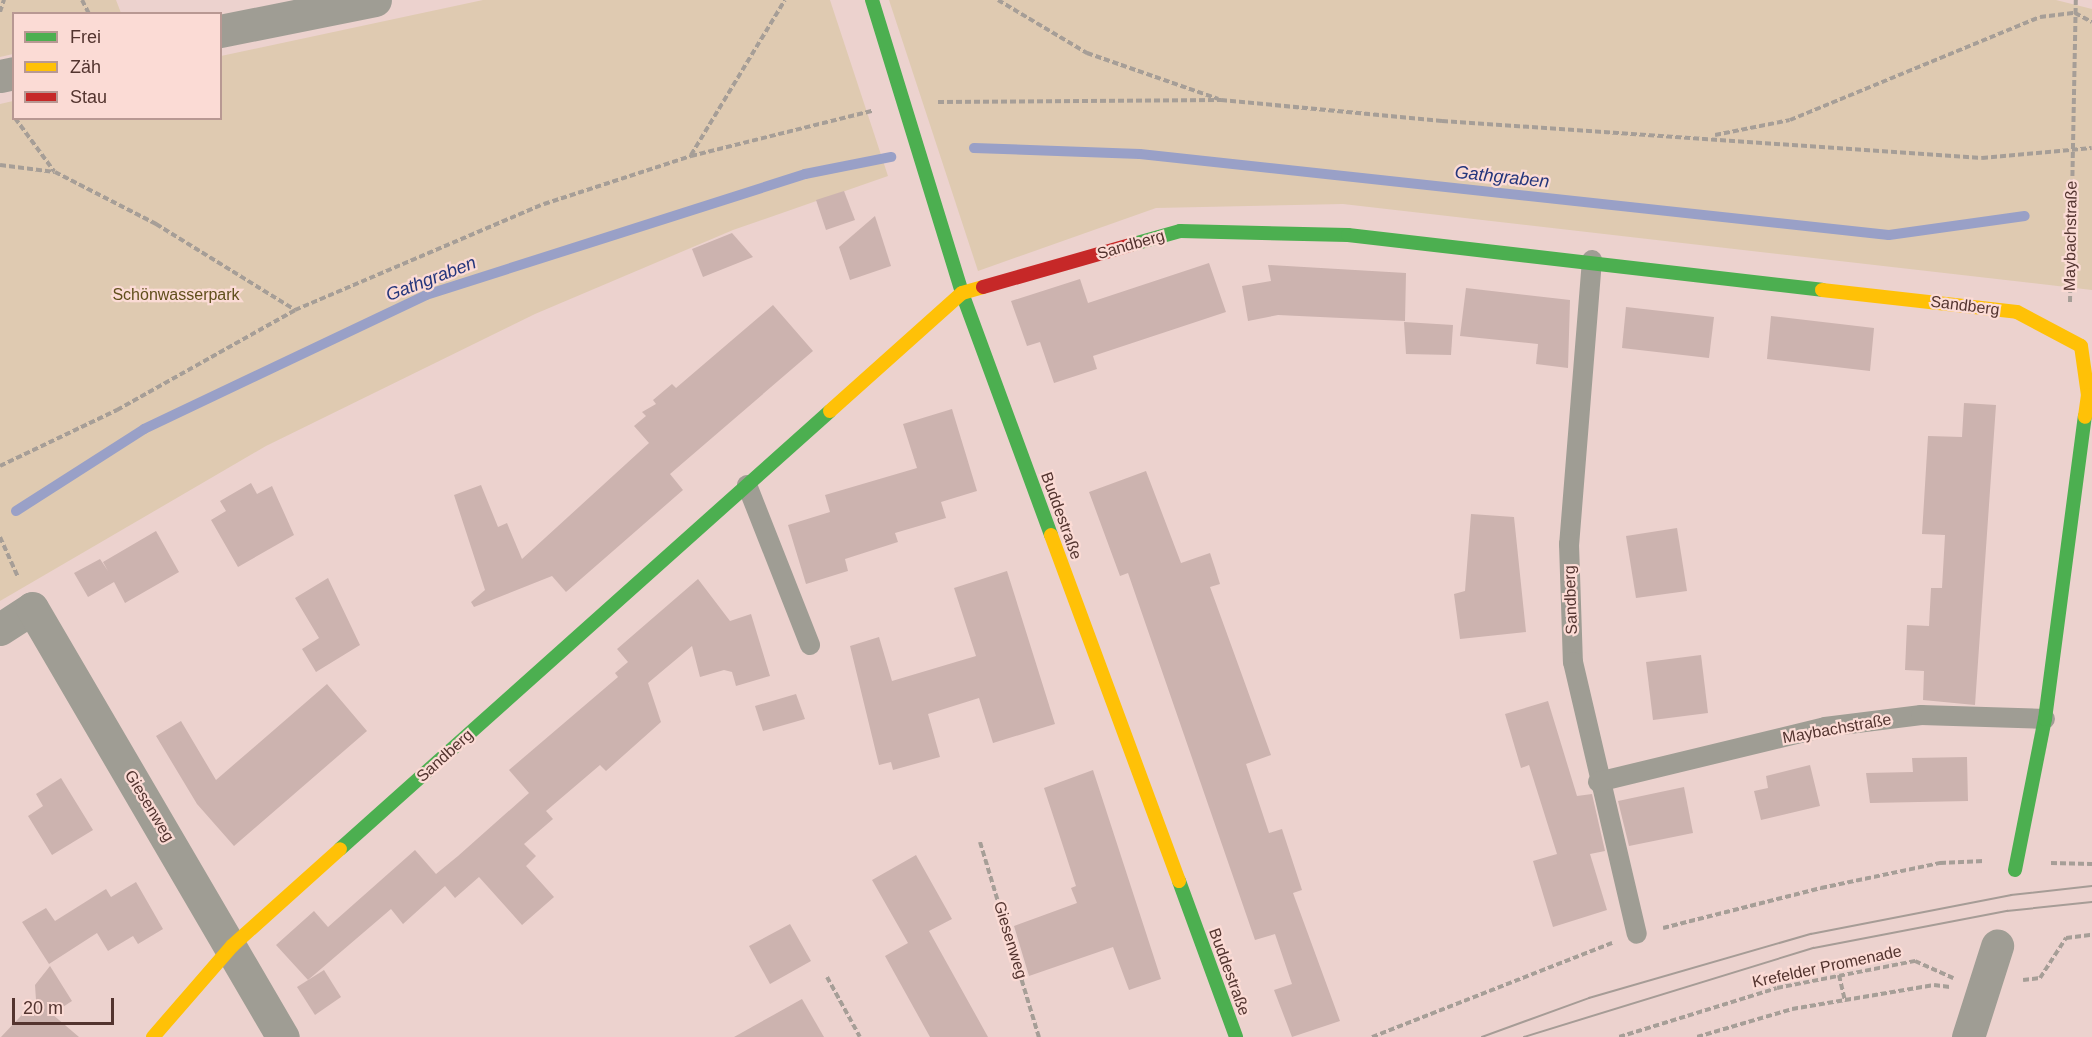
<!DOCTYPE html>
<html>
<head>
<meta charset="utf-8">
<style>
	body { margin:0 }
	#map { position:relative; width:2092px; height:1037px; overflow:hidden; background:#ecd2ce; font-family:Arial,sans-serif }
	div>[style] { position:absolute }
	.green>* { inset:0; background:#dfcab1 }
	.stream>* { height:10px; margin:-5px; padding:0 5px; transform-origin:5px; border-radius:5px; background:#99a0c7 }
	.building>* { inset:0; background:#ccb3af }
	.path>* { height:4px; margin-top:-2px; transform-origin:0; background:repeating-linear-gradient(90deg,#a69e97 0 6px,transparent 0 9px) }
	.lane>* { height:20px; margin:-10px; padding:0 10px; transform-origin:10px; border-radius:10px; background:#9f9d94 }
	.street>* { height:33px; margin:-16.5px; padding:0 16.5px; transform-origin:16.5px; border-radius:16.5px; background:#9f9d94 }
	.fast>* { height:14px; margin:-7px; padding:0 7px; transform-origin:7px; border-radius:7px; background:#4caf50 }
	.slow>* { height:14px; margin:-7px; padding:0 7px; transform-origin:7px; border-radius:7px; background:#ffc107 }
	.jam>* { height:14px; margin:-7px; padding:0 7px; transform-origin:7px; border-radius:7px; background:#c62828 }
	.tram>* { height:1.5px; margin:-0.75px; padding:0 0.75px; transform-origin:0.75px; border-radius:0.75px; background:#a69c96 }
	span { translate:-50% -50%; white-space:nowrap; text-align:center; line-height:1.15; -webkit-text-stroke:4.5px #fbdbd5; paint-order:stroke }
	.street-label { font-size:16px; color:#53342f }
	.park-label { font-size:16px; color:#614f1c }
	.water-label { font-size:18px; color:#25367c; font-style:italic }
	.legend { position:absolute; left:12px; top:12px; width:210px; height:108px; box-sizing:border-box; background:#fbdbd5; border:2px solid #b89893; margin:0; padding:8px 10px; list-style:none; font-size:18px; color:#53342f }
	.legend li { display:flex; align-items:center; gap:12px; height:30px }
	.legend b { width:30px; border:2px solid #b89893 }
	.scale { position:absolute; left:12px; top:998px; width:102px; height:27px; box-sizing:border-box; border:3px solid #53342f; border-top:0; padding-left:8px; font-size:18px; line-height:21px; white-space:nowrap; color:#53342f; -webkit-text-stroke:4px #fbdbd5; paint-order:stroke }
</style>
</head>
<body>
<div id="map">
	<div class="green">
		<div style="clip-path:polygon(0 0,116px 0,121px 13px,14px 14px,13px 54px,0 57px)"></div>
		<div style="clip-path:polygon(483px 0,830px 0,888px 176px,733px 230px,535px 314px,266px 446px,0 601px,0 104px,13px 101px,14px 118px,220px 118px,221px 56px)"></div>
		<div style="clip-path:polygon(889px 0,2056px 0,2092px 9px,2092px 290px,1343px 204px,1156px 208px,978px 271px)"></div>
	</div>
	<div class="stream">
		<div style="left:974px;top:148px;width:166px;rotate:2.1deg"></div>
		<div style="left:1140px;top:154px;width:753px;rotate:6.17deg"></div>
		<div style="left:1889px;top:235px;width:137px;rotate:-8deg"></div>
		<div style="left:16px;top:511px;width:152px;rotate:-32.6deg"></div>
		<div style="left:144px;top:429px;width:312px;rotate:-25.4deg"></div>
		<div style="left:426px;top:295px;width:398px;rotate:-17.7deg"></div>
		<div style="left:805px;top:174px;width:88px;rotate:-11.2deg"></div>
	</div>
	<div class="building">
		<div style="clip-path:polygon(844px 191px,855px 220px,826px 230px,816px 200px)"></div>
		<div style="clip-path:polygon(875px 216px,891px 266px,850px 280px,839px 247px)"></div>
		<div style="clip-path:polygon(732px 233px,753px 257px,703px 277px,692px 249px)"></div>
		<div style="clip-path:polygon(1209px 263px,1226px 312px,1093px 356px,1097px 369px,1054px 383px,1040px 342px,1027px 346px,1011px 301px,1080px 279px,1088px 303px)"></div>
		<div style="clip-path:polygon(1268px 265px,1406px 273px,1405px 321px,1278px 315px,1248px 321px,1242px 286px,1271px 281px)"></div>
		<div style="clip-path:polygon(1466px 288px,1570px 300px,1568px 368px,1536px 364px,1538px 344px,1460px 336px)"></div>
		<div style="clip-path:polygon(773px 305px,813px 351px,670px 474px,683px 490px,566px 592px,552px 576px,474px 607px,471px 602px,485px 590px,454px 495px,481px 485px,498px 527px,507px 523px,522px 559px,649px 443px,634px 426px,646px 416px,642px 412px,656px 404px,653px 400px,672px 384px,676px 388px)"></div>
		<div style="clip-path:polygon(1626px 307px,1714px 317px,1709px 358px,1622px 348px)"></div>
		<div style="clip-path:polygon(1771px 316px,1874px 328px,1870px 371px,1767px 359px)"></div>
		<div style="clip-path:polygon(1404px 322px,1453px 325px,1451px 355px,1406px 354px)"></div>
		<div style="clip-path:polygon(1964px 403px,1996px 405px,1975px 705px,1923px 700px,1924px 671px,1905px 670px,1907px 625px,1929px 626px,1931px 588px,1942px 588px,1945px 535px,1922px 534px,1928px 436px,1962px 437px)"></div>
		<div style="clip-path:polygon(952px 409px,977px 491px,941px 502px,946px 518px,895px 533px,898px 542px,845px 559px,848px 571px,806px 584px,788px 525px,830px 512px,825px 495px,917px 468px,903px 424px)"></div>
		<div style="clip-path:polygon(1146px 471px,1181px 563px,1210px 553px,1215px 568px,1220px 584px,1210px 587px,1271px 755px,1246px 764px,1269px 833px,1282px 829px,1302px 890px,1293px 893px,1340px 1021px,1292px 1037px,1274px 990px,1292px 984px,1275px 934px,1255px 940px,1128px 573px,1120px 576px,1089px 492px)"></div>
		<div style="clip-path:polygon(251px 483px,257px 494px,272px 486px,294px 535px,238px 567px,211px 520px,226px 511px,220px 501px)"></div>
		<div style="clip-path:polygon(1471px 514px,1514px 517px,1526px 632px,1460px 639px,1454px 594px,1465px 591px)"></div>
		<div style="clip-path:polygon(1677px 528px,1687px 591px,1636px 598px,1626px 536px)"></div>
		<div style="clip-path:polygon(156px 531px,179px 572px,125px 603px,114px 582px,88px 597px,74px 573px,100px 559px,108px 571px,103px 562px)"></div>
		<div style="clip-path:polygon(1007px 571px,1055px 724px,993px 743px,979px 698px,928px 714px,940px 757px,893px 770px,891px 762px,879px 765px,850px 646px,879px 637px,892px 681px,976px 656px,954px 588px)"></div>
		<div style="clip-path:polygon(328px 578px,360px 645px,316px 672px,302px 649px,319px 638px,295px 598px)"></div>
		<div style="clip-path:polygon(698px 579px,730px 621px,751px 614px,770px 676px,736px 686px,732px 672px,724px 670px,700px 677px,692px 646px,648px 683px,661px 722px,606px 771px,600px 765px,546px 811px,553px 819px,524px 844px,536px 856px,526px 866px,554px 897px,522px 925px,479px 877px,455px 898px,445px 886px,403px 924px,391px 909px,308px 980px,276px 945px,314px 911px,328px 927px,415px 850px,436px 874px,458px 856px,529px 793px,509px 770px,618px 677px,615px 673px,628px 662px,617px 649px)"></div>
		<div style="clip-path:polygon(1701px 655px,1708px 713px,1653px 720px,1646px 662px)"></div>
		<div style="clip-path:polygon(327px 684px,367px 731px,234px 846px,197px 804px,156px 736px,181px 721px,216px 780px)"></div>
		<div style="clip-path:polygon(796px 694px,805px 719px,763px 731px,755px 706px)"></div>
		<div style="clip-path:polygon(1548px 701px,1577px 796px,1592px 794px,1605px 851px,1590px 854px,1607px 910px,1553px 927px,1533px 861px,1557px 854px,1529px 765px,1521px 768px,1505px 714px)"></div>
		<div style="clip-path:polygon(1967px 757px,1968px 801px,1870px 803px,1866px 773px,1913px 772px,1912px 758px)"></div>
		<div style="clip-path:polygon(1810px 765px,1820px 806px,1761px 820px,1754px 791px,1768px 788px,1766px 776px)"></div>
		<div style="clip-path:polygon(1093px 770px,1161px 979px,1129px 990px,1113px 947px,1029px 976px,1014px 926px,1077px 903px,1071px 888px,1076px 886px,1044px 788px)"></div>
		<div style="clip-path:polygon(61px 778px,93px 830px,52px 855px,28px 816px,43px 806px,36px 794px)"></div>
		<div style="clip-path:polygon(1684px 787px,1693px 833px,1629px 846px,1618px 801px)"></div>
		<div style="clip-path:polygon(916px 855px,952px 919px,929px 931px,988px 1037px,930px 1037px,885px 956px,908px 943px,872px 880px)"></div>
		<div style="clip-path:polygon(136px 882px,163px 929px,138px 944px,133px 936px,108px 951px,97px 933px,49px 964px,22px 922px,46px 908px,55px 921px,106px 889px,111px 897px)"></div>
		<div style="clip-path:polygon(790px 924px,811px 961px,770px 984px,749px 946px)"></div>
		<div style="clip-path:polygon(50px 966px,72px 1001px,52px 1014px,79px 1037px,1px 1037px,36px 1000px,35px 985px)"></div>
		<div style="clip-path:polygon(324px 970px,341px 997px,315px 1015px,297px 987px)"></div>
		<div style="clip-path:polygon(802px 999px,824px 1037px,734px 1037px)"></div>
	</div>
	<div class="path">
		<div style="left:82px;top:0;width:16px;rotate:63deg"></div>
		<div style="left:998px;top:0;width:104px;rotate:30.8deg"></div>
		<div style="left:1087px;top:53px;width:139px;rotate:19.3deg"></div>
		<div style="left:0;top:12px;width:13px;rotate:-72deg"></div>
		<div style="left:938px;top:102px;width:283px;rotate:-0.4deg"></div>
		<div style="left:1221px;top:100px;width:222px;rotate:5.4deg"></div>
		<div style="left:1442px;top:121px;width:541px;rotate:3.92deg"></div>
		<div style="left:1982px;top:158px;width:110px;rotate:-5.2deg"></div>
		<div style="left:15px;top:118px;width:66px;rotate:53.7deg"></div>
		<div style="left:1715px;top:135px;width:76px;rotate:-11.3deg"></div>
		<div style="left:1790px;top:120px;width:270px;rotate:-22.4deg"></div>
		<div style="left:2040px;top:17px;width:35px;rotate:-7deg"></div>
		<div style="left:2075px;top:13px;width:19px;rotate:28deg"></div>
		<div style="left:691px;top:155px;width:181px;rotate:-58.8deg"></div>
		<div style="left:0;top:165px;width:55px;rotate:7.3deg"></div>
		<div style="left:55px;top:172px;width:114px;rotate:27.2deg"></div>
		<div style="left:156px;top:224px;width:163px;rotate:31.7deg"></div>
		<div style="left:2070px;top:302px;width:302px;rotate:-88.9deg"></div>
		<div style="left:0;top:466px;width:130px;rotate:-25.6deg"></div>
		<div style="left:117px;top:410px;width:204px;rotate:-29.3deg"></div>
		<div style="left:295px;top:310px;width:271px;rotate:-23.1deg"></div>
		<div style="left:544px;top:204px;width:155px;rotate:-18.1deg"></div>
		<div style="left:691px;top:156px;width:187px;rotate:-14deg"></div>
		<div style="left:0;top:537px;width:44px;rotate:65.8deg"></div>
		<div style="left:980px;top:842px;width:204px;rotate:73.2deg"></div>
		<div style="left:2051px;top:863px;width:41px;rotate:1.4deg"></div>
		<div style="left:1663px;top:928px;width:163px;rotate:-14.2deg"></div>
		<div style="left:1821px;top:888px;width:122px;rotate:-11.9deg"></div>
		<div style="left:1940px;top:863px;width:44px;rotate:-2.6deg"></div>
		<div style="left:1839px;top:975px;width:27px;rotate:77deg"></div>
		<div style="left:827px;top:977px;width:68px;rotate:61.2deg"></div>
		<div style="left:2023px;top:980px;width:17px;rotate:-7deg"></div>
		<div style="left:2040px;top:978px;width:48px;rotate:-57deg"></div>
		<div style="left:2066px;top:938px;width:26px;rotate:-7deg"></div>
		<div style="left:1372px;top:1037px;width:258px;rotate:-21.4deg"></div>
		<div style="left:1619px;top:1037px;width:165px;rotate:-17.2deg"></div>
		<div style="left:1777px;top:988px;width:141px;rotate:-11.1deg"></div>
		<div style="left:1915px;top:961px;width:42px;rotate:24.1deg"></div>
		<div style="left:1697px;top:1037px;width:99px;rotate:-16.4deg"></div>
		<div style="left:1792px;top:1009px;width:144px;rotate:-9.6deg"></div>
		<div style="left:1934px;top:985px;width:16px;rotate:7deg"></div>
	</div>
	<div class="lane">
		<div style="left:1592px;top:260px;width:285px;rotate:94.6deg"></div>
		<div style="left:1569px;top:544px;width:118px;rotate:88.1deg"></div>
		<div style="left:1573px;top:662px;width:279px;rotate:76.8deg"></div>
		<div style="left:747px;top:485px;width:172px;rotate:68.5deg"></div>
		<div style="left:1598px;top:782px;width:234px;rotate:-13.6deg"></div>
		<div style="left:1825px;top:727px;width:97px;rotate:-7.1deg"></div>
		<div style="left:1921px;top:715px;width:124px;rotate:1.8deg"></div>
	</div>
	<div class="street">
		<div style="left:220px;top:31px;width:158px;rotate:-11.3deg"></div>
		<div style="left:0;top:76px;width:14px;rotate:-12deg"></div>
		<div style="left:0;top:629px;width:38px;rotate:-33deg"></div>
		<div style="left:32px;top:608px;width:497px;rotate:59.7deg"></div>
		<div style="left:1968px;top:1037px;width:96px;rotate:-72.3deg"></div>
	</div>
	<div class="fast">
		<div style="left:872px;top:0;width:307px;rotate:72.9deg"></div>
		<div style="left:962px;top:293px;width:258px;rotate:69.8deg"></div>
		<div style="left:1130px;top:245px;width:52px;rotate:-15.6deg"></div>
		<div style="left:1180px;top:231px;width:168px;rotate:1.4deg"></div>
		<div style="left:1348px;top:235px;width:477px;rotate:6.6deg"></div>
		<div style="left:340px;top:849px;width:657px;rotate:-41.79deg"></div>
		<div style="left:2015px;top:870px;width:154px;rotate:-78.8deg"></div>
		<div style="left:2045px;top:719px;width:305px;rotate:-82.5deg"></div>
		<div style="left:1179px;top:881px;width:166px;rotate:69.9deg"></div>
	</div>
	<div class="slow">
		<div style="left:1822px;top:290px;width:196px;rotate:6.4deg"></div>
		<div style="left:2017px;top:312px;width:72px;rotate:28deg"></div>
		<div style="left:2081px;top:346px;width:49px;rotate:81.9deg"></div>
		<div style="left:2088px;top:395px;width:22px;rotate:98deg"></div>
		<div style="left:830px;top:411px;width:177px;rotate:-41.8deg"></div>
		<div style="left:962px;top:293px;width:22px;rotate:-16deg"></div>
		<div style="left:1051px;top:535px;width:369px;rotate:69.7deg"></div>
		<div style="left:153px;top:1037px;width:121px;rotate:-49deg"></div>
		<div style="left:232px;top:946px;width:145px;rotate:-41.9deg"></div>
	</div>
	<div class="jam">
		<div style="left:983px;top:287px;width:153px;rotate:-15.9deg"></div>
	</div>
	<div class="tram">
		<div style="left:1482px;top:1037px;width:114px;rotate:-20deg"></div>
		<div style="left:1589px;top:998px;width:231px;rotate:-16.1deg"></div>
		<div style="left:1811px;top:934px;width:204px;rotate:-11deg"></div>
		<div style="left:2011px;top:895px;width:81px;rotate:-6.3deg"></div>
		<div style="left:1524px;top:1037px;width:303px;rotate:-17.1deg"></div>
		<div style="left:1814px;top:948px;width:197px;rotate:-10.9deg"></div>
		<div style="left:2007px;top:911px;width:85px;rotate:-6deg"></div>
	</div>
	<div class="street-label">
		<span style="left:2071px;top:236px;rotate:-89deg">Maybachstraße</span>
		<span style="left:1131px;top:245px;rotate:-16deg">Sandberg</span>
		<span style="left:1965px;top:306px;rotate:7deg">Sandberg</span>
		<span style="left:1061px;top:516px;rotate:70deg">Buddestraße</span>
		<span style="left:1571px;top:600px;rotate:-92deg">Sandberg</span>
		<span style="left:1837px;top:729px;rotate:-10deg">Maybachstraße</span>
		<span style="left:445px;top:756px;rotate:-42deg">Sandberg</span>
		<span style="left:149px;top:806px;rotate:59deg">Giesenweg</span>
		<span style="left:1010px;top:940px;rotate:73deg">Giesenweg</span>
		<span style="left:1827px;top:967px;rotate:-12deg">Krefelder Promenade</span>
		<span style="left:1229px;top:972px;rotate:70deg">Buddestraße</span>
	</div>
	<div class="park-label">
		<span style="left:176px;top:295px">Schönwasserpark</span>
	</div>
	<div class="water-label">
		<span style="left:1502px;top:177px;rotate:6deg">Gathgraben</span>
		<span style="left:431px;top:279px;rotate:-21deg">Gathgraben</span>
	</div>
	<ul class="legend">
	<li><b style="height:8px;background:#4caf50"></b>Frei</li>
	<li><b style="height:8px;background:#ffc107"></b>Zäh</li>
	<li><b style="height:8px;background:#c62828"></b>Stau</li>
	</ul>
	<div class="scale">20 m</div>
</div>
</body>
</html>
